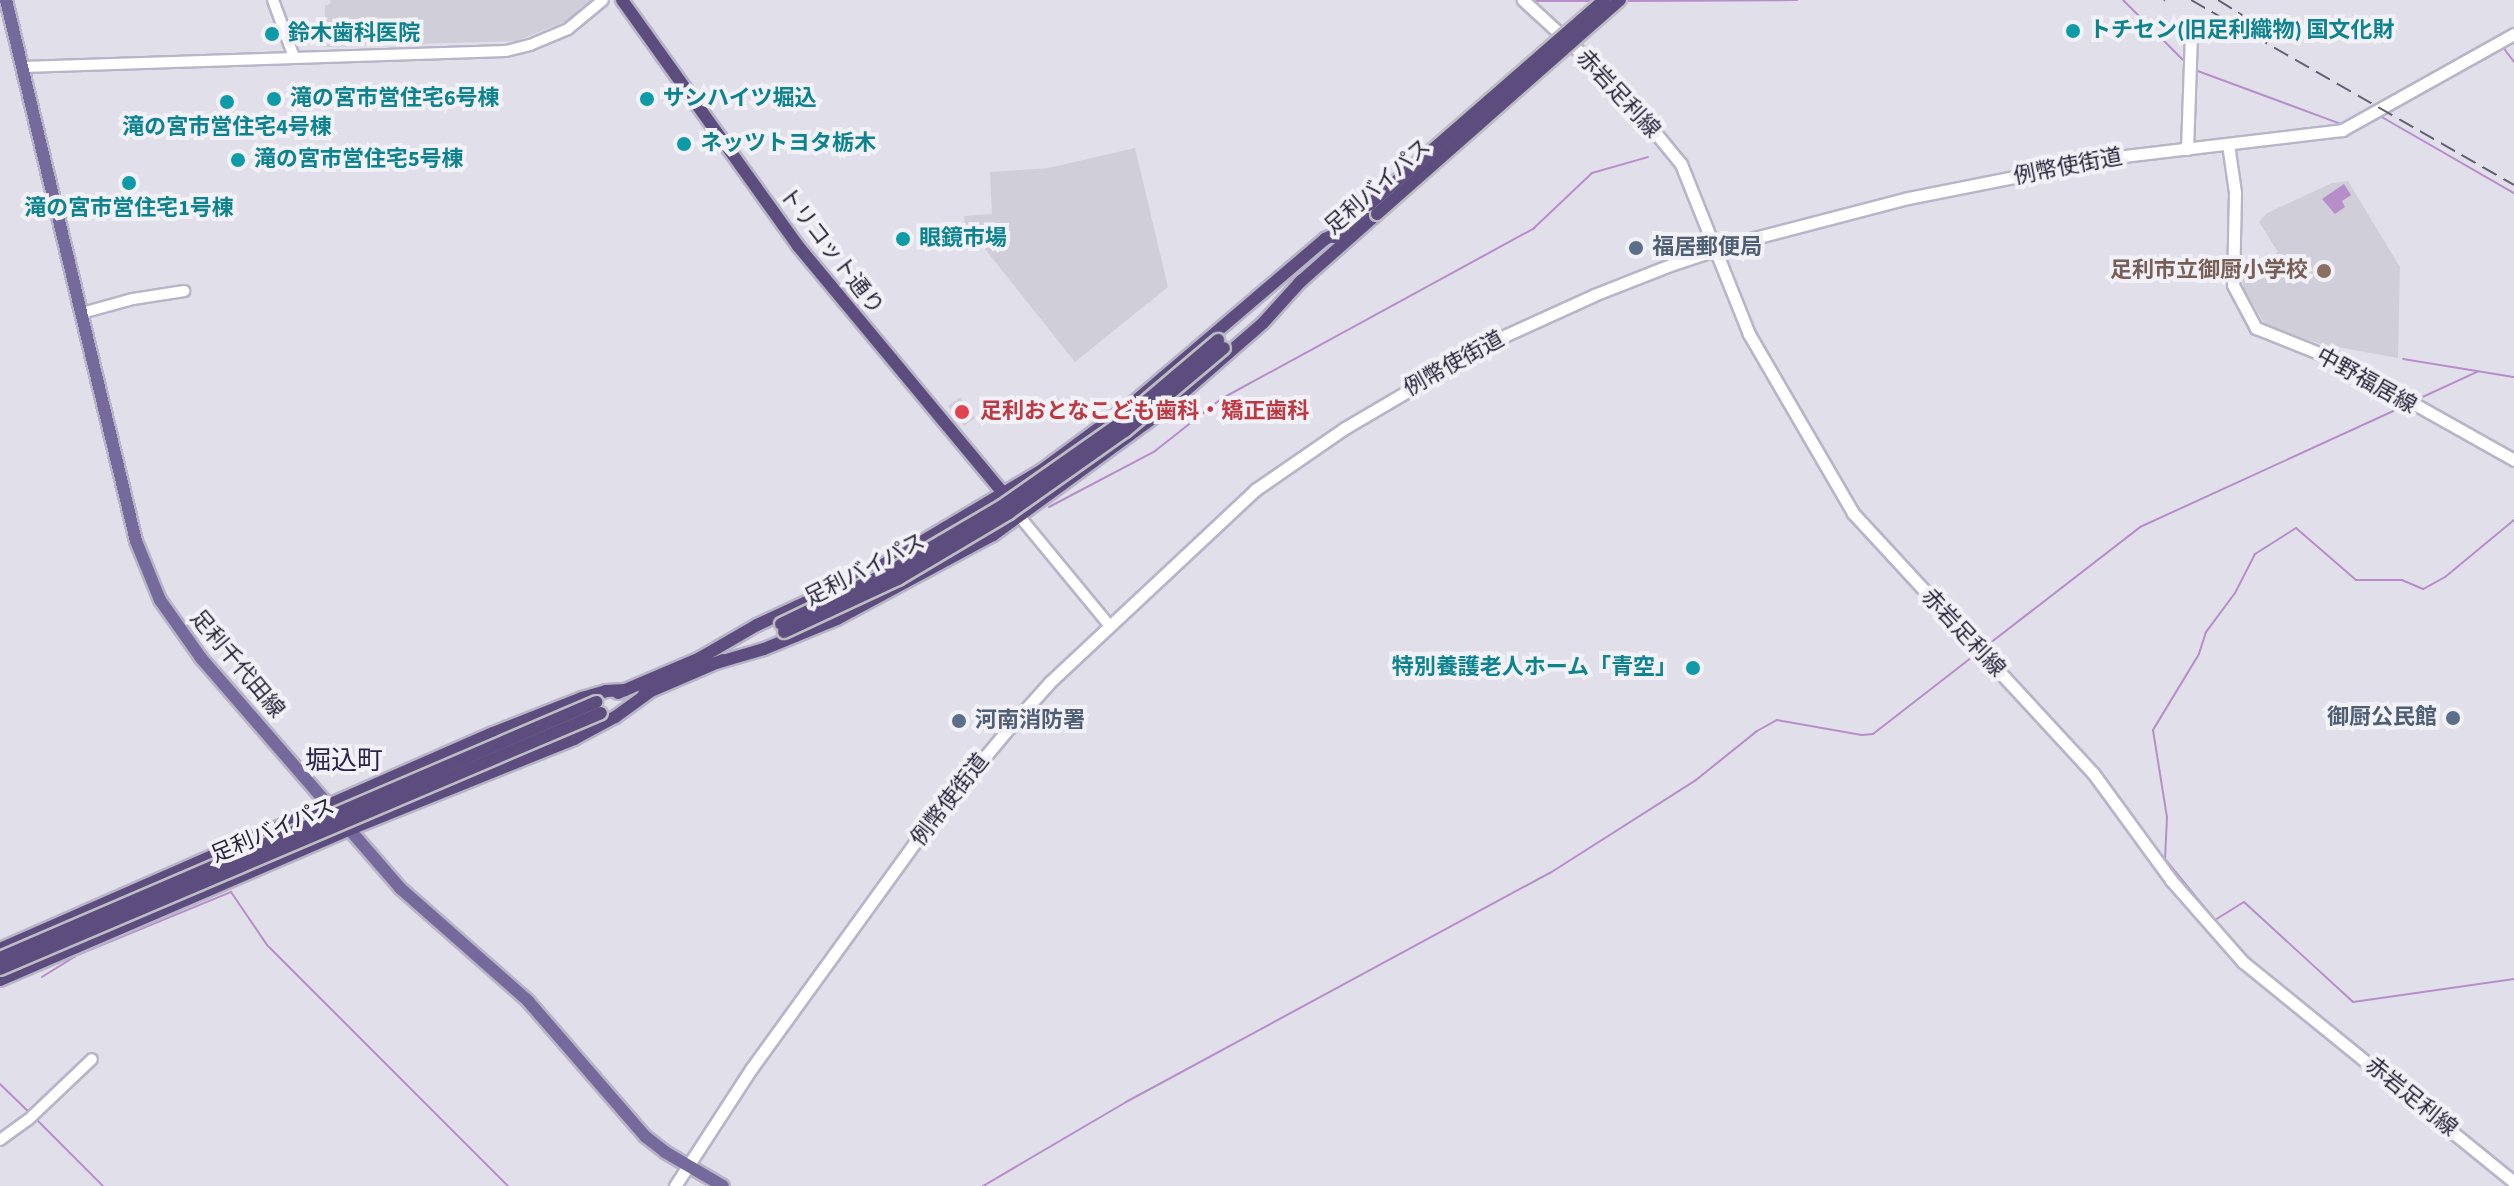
<!DOCTYPE html>
<html>
<head>
<meta charset="utf-8">
<style>
	body { margin:0 }
	#map { position:relative; width:2514px; height:1186px; overflow:hidden; background:#e1e0ea; font-family:"Source Sans 3","Noto Sans JP",sans-serif }
	div>[style] { position:absolute }
	.built>* { inset:0; background:#d0cfd9 }
	.water>* { inset:0; background:#b78dca }
	.stream>* { height:2px; margin:-1px; padding:0 1px; transform-origin:1px; border-radius:1px; background:#b78dca }
	.roads { filter:drop-shadow(2px 0 #b8b5c8) drop-shadow(-2px 0 #b8b5c8) drop-shadow(0 2px #b8b5c8) drop-shadow(0 -2px #b8b5c8) }
	.tertiary>* { height:10px; margin:-5px; padding:0 5px; transform-origin:5px; border-radius:5px; background:#fff }
	.secondary>* { height:11px; margin:-5.5px; padding:0 5.5px; transform-origin:5.5px; border-radius:5.5px; background:#fff }
	.primary>* { height:12px; margin:-6px; padding:0 6px; transform-origin:6px; border-radius:6px; background:#76699b }
	.trunk>* { height:12px; margin:-6px; padding:0 6px; transform-origin:6px; border-radius:6px; background:#5c4d7e }
	.rail>* { height:2px; margin-top:-1px; transform-origin:0; background:repeating-linear-gradient(90deg,#635d74 0 16px,transparent 0 24px) }
	.bridges { filter:drop-shadow(2px 0 #bebdc4) drop-shadow(-2px 0 #bebdc4) drop-shadow(0 2px #bebdc4) drop-shadow(0 -2px #bebdc4) }
	.trunk-bridge>* { height:12px; margin:-6px; padding:0 6px; transform-origin:6px; border-radius:6px; background:#5c4d7e }
	.dots>* { width:22px; height:22px; translate:-50% -50%; box-sizing:border-box; border:4px solid #f1f1f7; border-radius:50% }
	span { translate:-50% -50%; white-space:nowrap; text-align:center; line-height:1.15; -webkit-text-stroke:8px #f1f1f7; paint-order:stroke }
	.culture-label { font-size:22px; color:#0d838f; font-weight:700 }
	.left { translate:0 -50%; text-align:left }
	.right { translate:-100% -50%; text-align:right }
	.street-label { font-size:22px; color:#282339 }
	.service-label { font-size:22px; color:#4e5e75; font-weight:700 }
	.education-label { font-size:22px; color:#785e54; font-weight:700 }
	.health-label { font-size:22px; color:#be3a42; font-weight:700 }
	.quarter-label { font-size:26px; color:#2c2149 }
</style>
</head>
<body>
<div id="map">
	<div class="built">
		<div style="clip-path:polygon(330px 0,592px 0,569px 20px,517px 41px,324px 47px,325px 6px,331px 3px)"></div>
		<div style="clip-path:polygon(1135px 148px,1168px 287px,1075px 362px,965px 224px,964px 216px,992px 214px,990px 172px,1048px 168px)"></div>
		<div style="clip-path:polygon(2348px 181px,2400px 267px,2398px 358px,2321px 344px,2266px 326px,2244px 289px,2241px 275px,2278px 252px,2259px 222px,2267px 213px,2332px 183px)"></div>
		<div style="clip-path:polygon(960px 397px,975px 418px,964px 426px,948px 406px)"></div>
	</div>
	<div class="water">
		<div style="clip-path:polygon(2344px 184px,2351px 195px,2342px 201px,2345px 207px,2335px 214px,2322px 199px)"></div>
	</div>
	<div class="stream">
		<div style="left:2123px;top:0;width:86px;rotate:45deg"></div>
		<div style="left:1534px;top:1px;width:61px"></div>
		<div style="left:1626px;top:1px;width:171px;rotate:-0.3deg"></div>
		<div style="left:2502px;top:46px;width:20px;rotate:53deg"></div>
		<div style="left:2195px;top:70px;width:156px;rotate:20.3deg"></div>
		<div style="left:2380px;top:116px;width:155px;rotate:29.9deg"></div>
		<div style="left:2403px;top:359px;width:112px;rotate:9.2deg"></div>
		<div style="left:2416px;top:400px;width:69px;rotate:-24.7deg"></div>
		<div style="left:1049px;top:507px;width:120px;rotate:-27.8deg"></div>
		<div style="left:1155px;top:451px;width:84px;rotate:-38.2deg"></div>
		<div style="left:1221px;top:399px;width:357px;rotate:-28.6deg"></div>
		<div style="left:1534px;top:228px;width:80px;rotate:-43.5deg"></div>
		<div style="left:1592px;top:173px;width:58px;rotate:-15.9deg"></div>
		<div style="left:2514px;top:520px;width:89px;rotate:140.4deg"></div>
		<div style="left:2445px;top:577px;width:25px;rotate:151deg"></div>
		<div style="left:2423px;top:589px;width:23px;rotate:-157deg"></div>
		<div style="left:2402px;top:580px;width:46px;rotate:180deg"></div>
		<div style="left:2356px;top:580px;width:79px;rotate:-139.1deg"></div>
		<div style="left:2296px;top:528px;width:49px;rotate:147.6deg"></div>
		<div style="left:2255px;top:554px;width:44px;rotate:117.1deg"></div>
		<div style="left:2235px;top:593px;width:49px;rotate:126.6deg"></div>
		<div style="left:2206px;top:632px;width:23px;rotate:108deg"></div>
		<div style="left:2199px;top:654px;width:89px;rotate:121.2deg"></div>
		<div style="left:2153px;top:730px;width:88px;rotate:80.9deg"></div>
		<div style="left:2167px;top:817px;width:42px;rotate:92.7deg"></div>
		<div style="left:2165px;top:859px;width:79px;rotate:50.7deg"></div>
		<div style="left:2215px;top:920px;width:34px;rotate:-32deg"></div>
		<div style="left:2244px;top:902px;width:148px;rotate:42.5deg"></div>
		<div style="left:2353px;top:1002px;width:163px;rotate:-8.1deg"></div>
		<div style="left:1985px;top:647px;width:196px;rotate:-37.7deg"></div>
		<div style="left:2140px;top:527px;width:293px;rotate:-24.6deg"></div>
		<div style="left:42px;top:977px;width:39px;rotate:-32deg"></div>
		<div style="left:75px;top:956px;width:169px;rotate:-22.3deg"></div>
		<div style="left:231px;top:892px;width:64px;rotate:55.8deg"></div>
		<div style="left:267px;top:945px;width:341px;rotate:45deg"></div>
		<div style="left:0;top:1084px;width:43px;rotate:44.1deg"></div>
		<div style="left:35px;top:1118px;width:96px;rotate:45deg"></div>
		<div style="left:983px;top:1186px;width:166px;rotate:-30.4deg"></div>
		<div style="left:1126px;top:1102px;width:482px;rotate:-28.4deg"></div>
		<div style="left:1550px;top:873px;width:173px;rotate:-32.5deg"></div>
		<div style="left:1696px;top:780px;width:78px;rotate:-38.8deg"></div>
		<div style="left:1757px;top:731px;width:23px;rotate:-29deg"></div>
		<div style="left:1777px;top:720px;width:86px;rotate:10deg"></div>
		<div style="left:1862px;top:735px;width:11px;rotate:-5deg"></div>
		<div style="left:1873px;top:734px;width:130px;rotate:-37.8deg"></div>
	</div>
	<div class="roads">
		<div class="tertiary">
			<div style="left:273px;top:0;width:61px;rotate:69.8deg"></div>
			<div style="left:23px;top:67px;width:483px;rotate:-1.9deg"></div>
			<div style="left:506px;top:51px;width:25px;rotate:-14deg"></div>
			<div style="left:530px;top:45px;width:41px;rotate:-22.8deg"></div>
			<div style="left:568px;top:29px;width:45px;rotate:-39.6deg"></div>
			<div style="left:82px;top:313px;width:53px;rotate:-15.4deg"></div>
			<div style="left:133px;top:299px;width:52px;rotate:-8.9deg"></div>
			<div style="left:1020px;top:517px;width:140px;rotate:50.5deg"></div>
			<div style="left:0;top:1140px;width:34px;rotate:-36deg"></div>
			<div style="left:28px;top:1120px;width:88px;rotate:-43.6deg"></div>
		</div>
		<div class="secondary">
			<div style="left:1523px;top:0;width:129px;rotate:42.5deg"></div>
			<div style="left:1618px;top:87px;width:99px;rotate:50.7deg"></div>
			<div style="left:1681px;top:164px;width:183px;rotate:68.2deg"></div>
			<div style="left:1749px;top:334px;width:207px;rotate:59.8deg"></div>
			<div style="left:1853px;top:513px;width:354px;rotate:47.3deg"></div>
			<div style="left:2093px;top:773px;width:132px;rotate:53.9deg"></div>
			<div style="left:2171px;top:880px;width:109px;rotate:48.7deg"></div>
			<div style="left:2243px;top:962px;width:349px;rotate:39.1deg"></div>
			<div style="left:2228px;top:144px;width:49px;rotate:81.7deg"></div>
			<div style="left:2235px;top:192px;width:93px;rotate:91.2deg"></div>
			<div style="left:2233px;top:285px;width:49px;rotate:61.9deg"></div>
			<div style="left:2256px;top:328px;width:86px;rotate:21.8deg"></div>
			<div style="left:2336px;top:360px;width:204px;rotate:29.3deg"></div>
			<div style="left:2187px;top:149px;width:117px;rotate:-88deg"></div>
			<div style="left:675px;top:1186px;width:140px;rotate:-57deg"></div>
			<div style="left:751px;top:1069px;width:296px;rotate:-54.1deg"></div>
			<div style="left:925px;top:829px;width:130px;rotate:-50.3deg"></div>
			<div style="left:1008px;top:729px;width:63px;rotate:-48.2deg"></div>
			<div style="left:1050px;top:682px;width:281px;rotate:-43.1deg"></div>
			<div style="left:1255px;top:490px;width:109px;rotate:-34.6deg"></div>
			<div style="left:1345px;top:428px;width:169px;rotate:-30.5deg"></div>
			<div style="left:1491px;top:342px;width:113px;rotate:-24.5deg"></div>
			<div style="left:1594px;top:295px;width:85px;rotate:-21.4deg"></div>
			<div style="left:1673px;top:264px;width:74px;rotate:-18.2deg"></div>
			<div style="left:1743px;top:241px;width:171px;rotate:-14.6deg"></div>
			<div style="left:1908px;top:198px;width:212px;rotate:-11.2deg"></div>
			<div style="left:2116px;top:157px;width:228px;rotate:-6.8deg"></div>
			<div style="left:2342px;top:130px;width:197px;rotate:-29.2deg"></div>
		</div>
		<div class="primary">
			<div style="left:6px;top:0;width:556px;rotate:76.49deg"></div>
			<div style="left:136px;top:541px;width:64px;rotate:67.9deg"></div>
			<div style="left:160px;top:600px;width:71px;rotate:54.7deg"></div>
			<div style="left:201px;top:658px;width:304px;rotate:49.1deg"></div>
			<div style="left:400px;top:888px;width:171px;rotate:41.4deg"></div>
			<div style="left:528px;top:1001px;width:180px;rotate:49.1deg"></div>
			<div style="left:646px;top:1137px;width:24px;rotate:38deg"></div>
			<div style="left:665px;top:1152px;width:67px;rotate:30.4deg"></div>
		</div>
		<div class="trunk">
			<div style="left:622px;top:0;width:302px;rotate:54.4deg"></div>
			<div style="left:798px;top:246px;width:330px;rotate:50.3deg"></div>
			<div style="left:1334px;top:237px;width:47px;rotate:-42.4deg"></div>
			<div style="left:1299px;top:283px;width:104px;rotate:-41.5deg"></div>
			<div style="left:700px;top:658px;width:66px;rotate:-30.1deg"></div>
			<div style="left:757px;top:625px;width:126px;rotate:-24.9deg"></div>
			<div style="left:871px;top:572px;width:199px;rotate:-30.8deg"></div>
			<div style="left:1042px;top:470px;width:113px;rotate:-36.4deg"></div>
			<div style="left:1133px;top:403px;width:253px;rotate:-40.5deg"></div>
			<div style="left:1325px;top:239px;width:14px;rotate:-25deg"></div>
			<div style="left:716px;top:663px;width:50px;rotate:-16.3deg"></div>
			<div style="left:764px;top:649px;width:79px;rotate:-22.3deg"></div>
			<div style="left:837px;top:619px;width:177px;rotate:-28.3deg"></div>
			<div style="left:993px;top:535px;width:208px;rotate:-36.2deg"></div>
			<div style="left:1161px;top:412px;width:135px;rotate:-41.1deg"></div>
			<div style="left:1263px;top:323px;width:58px;rotate:-47.8deg"></div>
			<div style="left:618px;top:693px;width:97px;rotate:-23.1deg"></div>
			<div style="left:644px;top:694px;width:86px;rotate:-23.3deg"></div>
			<div style="left:0;top:949px;width:538px;rotate:-23.66deg"></div>
			<div style="left:493px;top:733px;width:96px;rotate:-21.5deg"></div>
			<div style="left:582px;top:698px;width:25px;rotate:-16deg"></div>
			<div style="left:606px;top:691px;width:19px;rotate:-3deg"></div>
			<div style="left:0;top:980px;width:379px;rotate:-23.3deg"></div>
			<div style="left:348px;top:830px;width:244px;rotate:-21.9deg"></div>
			<div style="left:574px;top:739px;width:47px;rotate:-28.2deg"></div>
			<div style="left:615px;top:717px;width:44px;rotate:-35.8deg"></div>
		</div>
	</div>
	<div class="rail">
		<div style="left:2164px;top:0;width:1px;rotate:45deg"></div>
		<div style="left:2191px;top:0;width:372px;rotate:29.8deg"></div>
		<div style="left:2218px;top:0;width:75px;rotate:32deg"></div>
	</div>
	<div class="bridges">
		<div class="trunk-bridge">
			<div style="left:1369px;top:205px;width:312px;rotate:-41.1deg"></div>
			<div style="left:1377px;top:214px;width:324px;rotate:-41.4deg"></div>
			<div style="left:781px;top:624px;width:124px;rotate:-25.7deg"></div>
			<div style="left:893px;top:570px;width:126px;rotate:-30.4deg"></div>
			<div style="left:1002px;top:506px;width:143px;rotate:-35deg"></div>
			<div style="left:1119px;top:424px;width:130px;rotate:-40.3deg"></div>
			<div style="left:784px;top:632px;width:126px;rotate:-24.9deg"></div>
			<div style="left:898px;top:579px;width:129px;rotate:-30.7deg"></div>
			<div style="left:1009px;top:513px;width:142px;rotate:-35.3deg"></div>
			<div style="left:1125px;top:431px;width:129px;rotate:-40deg"></div>
			<div style="left:0;top:958px;width:649px;rotate:-23.24deg"></div>
			<div style="left:0;top:969px;width:653px;rotate:-23.07deg"></div>
		</div>
	</div>
	<div class="dots">
		<div style="left:2073px;top:31px;background:#0f9aa8"></div>
		<div style="left:272px;top:34px;background:#0f9aa8"></div>
		<div style="left:274px;top:99px;background:#0f9aa8"></div>
		<div style="left:647px;top:99px;background:#0f9aa8"></div>
		<div style="left:227px;top:102px;background:#0f9aa8"></div>
		<div style="left:684px;top:144px;background:#0f9aa8"></div>
		<div style="left:238px;top:160px;background:#0f9aa8"></div>
		<div style="left:129px;top:183px;background:#0f9aa8"></div>
		<div style="left:903px;top:239px;background:#0f9aa8"></div>
		<div style="left:1636px;top:248px;background:#5c6f8a"></div>
		<div style="left:2324px;top:271px;background:#8d6e63"></div>
		<div style="left:962px;top:412px;background:#e0444e"></div>
		<div style="left:1693px;top:668px;background:#0f9aa8"></div>
		<div style="left:2453px;top:718px;background:#5c6f8a"></div>
		<div style="left:959px;top:721px;background:#5c6f8a"></div>
	</div>
	<div class="culture-label">
		<span class="left" style="left:2089px;top:31px">トチセン(旧足利織物) 国文化財</span>
		<span class="left" style="left:288px;top:34px">鈴木歯科医院</span>
		<span class="left" style="left:290px;top:99px">滝の宮市営住宅6号棟</span>
		<span class="left" style="left:663px;top:99px">サンハイツ堀込</span>
		<span style="left:227px;top:128px">滝の宮市営住宅4号棟</span>
		<span class="left" style="left:700px;top:144px">ネッツトヨタ栃木</span>
		<span class="left" style="left:254px;top:160px">滝の宮市営住宅5号棟</span>
		<span style="left:129px;top:209px">滝の宮市営住宅1号棟</span>
		<span class="left" style="left:919px;top:239px">眼鏡市場</span>
		<span class="right" style="left:1677px;top:668px">特別養護老人ホーム「青空」</span>
	</div>
	<div class="street-label">
		<span style="left:1618px;top:94px;rotate:47deg">赤岩足利線</span>
		<span style="left:2068px;top:167px;rotate:-11deg">例幣使街道</span>
		<span style="left:1378px;top:187px;rotate:-41deg">足利バイパス</span>
		<span style="left:831px;top:251px;rotate:52deg">トリコット通り</span>
		<span style="left:1454px;top:364px;rotate:-29deg">例幣使街道</span>
		<span style="left:2366px;top:381px;rotate:29deg">中野福居線</span>
		<span style="left:865px;top:570px;rotate:-27deg">足利バイパス</span>
		<span style="left:1963px;top:633px;rotate:47deg">赤岩足利線</span>
		<span style="left:237px;top:664px;rotate:50deg">足利千代田線</span>
		<span style="left:950px;top:800px;rotate:-52deg">例幣使街道</span>
		<span style="left:273px;top:831px;rotate:-23deg">足利バイパス</span>
		<span style="left:2411px;top:1097px;rotate:39deg">赤岩足利線</span>
	</div>
	<div class="service-label">
		<span class="left" style="left:1652px;top:248px">福居郵便局</span>
		<span class="right" style="left:2437px;top:718px">御厨公民館</span>
		<span class="left" style="left:975px;top:721px">河南消防署</span>
	</div>
	<div class="education-label">
		<span class="right" style="left:2308px;top:271px">足利市立御厨小学校</span>
	</div>
	<div class="health-label">
		<span class="left" style="left:980px;top:412px">足利おとなこども歯科・矯正歯科</span>
	</div>
	<div class="quarter-label">
		<span style="left:344px;top:761px">堀込町</span>
	</div>
</div>
</body>
</html>
